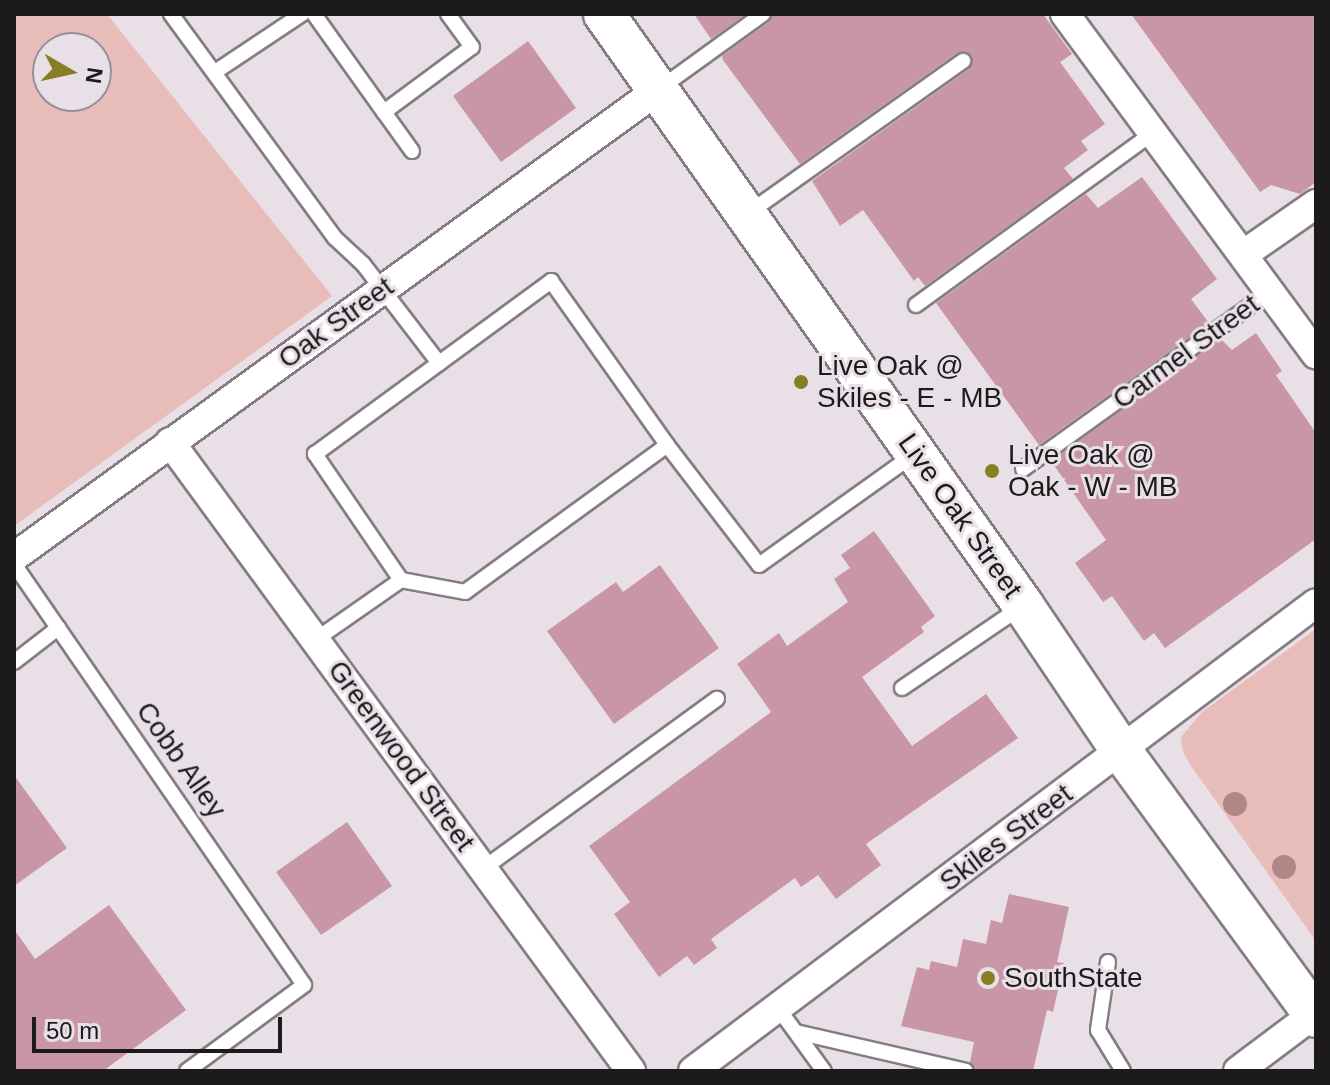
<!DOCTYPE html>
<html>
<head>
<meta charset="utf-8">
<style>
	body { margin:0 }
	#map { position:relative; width:1330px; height:1085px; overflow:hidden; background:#e9e0e7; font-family:Helvetica,sans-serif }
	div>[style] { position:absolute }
	.green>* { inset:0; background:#e8bcb8 }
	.building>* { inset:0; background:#c896a5 }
	.roads { filter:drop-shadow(2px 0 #857d83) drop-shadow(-2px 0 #857d83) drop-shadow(0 2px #857d83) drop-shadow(0 -2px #857d83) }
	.lane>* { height:14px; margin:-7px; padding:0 7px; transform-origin:7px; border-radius:7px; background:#fff }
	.street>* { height:28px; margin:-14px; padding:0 14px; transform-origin:14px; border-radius:14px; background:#fff }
	.secondary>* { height:40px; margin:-20px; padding:0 20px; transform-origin:20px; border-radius:20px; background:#fff }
	.trees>* { width:24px; height:24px; margin:-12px; border-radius:50%; background:#af8788 }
	.dots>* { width:22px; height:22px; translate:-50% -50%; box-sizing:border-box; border:4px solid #e9e0e7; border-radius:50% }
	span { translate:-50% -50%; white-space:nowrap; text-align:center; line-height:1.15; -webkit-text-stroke:6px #e9e0e7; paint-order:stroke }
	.street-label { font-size:28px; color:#1d1a1c }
	.poi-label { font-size:28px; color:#1d1a1c }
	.left { translate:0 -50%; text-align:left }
	.frame { position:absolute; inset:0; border:16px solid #1d1a1c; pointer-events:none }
	.north { position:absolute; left:32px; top:32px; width:80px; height:80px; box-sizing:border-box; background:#e9e0e7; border:2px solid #979196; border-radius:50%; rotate:99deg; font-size:22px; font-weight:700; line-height:32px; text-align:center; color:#1d1a1c }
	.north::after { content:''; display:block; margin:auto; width:28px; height:36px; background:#867f26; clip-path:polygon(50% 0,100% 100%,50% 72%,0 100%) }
	.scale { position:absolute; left:32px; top:1017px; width:250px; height:36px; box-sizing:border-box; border:4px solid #1d1a1c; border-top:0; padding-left:10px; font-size:24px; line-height:28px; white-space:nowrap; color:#1d1a1c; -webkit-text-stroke:6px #e9e0e7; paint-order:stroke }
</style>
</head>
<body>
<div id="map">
	<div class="green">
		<div style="clip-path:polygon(evenodd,14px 14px,107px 14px,332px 296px,14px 526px,14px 14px,48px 48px,96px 48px,96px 96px,48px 96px,48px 48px)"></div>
		<div style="clip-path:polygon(1316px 629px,1316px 941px,1191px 766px,1183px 752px,1181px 737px,1202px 712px)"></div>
	</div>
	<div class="building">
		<div style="clip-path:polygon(694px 14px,746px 14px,711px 39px)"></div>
		<div style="clip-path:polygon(773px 14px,1043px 14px,1072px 54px,1060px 62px,1105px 124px,1081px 141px,1088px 150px,1064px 168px,1073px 179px,925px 286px,918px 277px,914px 281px,863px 210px,840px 226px,812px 181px,969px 69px,972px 56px,966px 52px,957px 53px,800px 164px,723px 60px,722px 56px,769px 22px)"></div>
		<div style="clip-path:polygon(1131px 14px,1316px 14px,1316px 182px,1300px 194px,1271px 185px,1260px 192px)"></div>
		<div style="clip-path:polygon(528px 41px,576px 108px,501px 162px,453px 96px)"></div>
		<div style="clip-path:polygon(1142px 177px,1217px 279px,1191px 299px,1209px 323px,1039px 445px,936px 303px,1086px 194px,1098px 208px)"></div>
		<div style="clip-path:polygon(1256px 333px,1282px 371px,1276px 375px,1316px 433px,1316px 539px,1165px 648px,1154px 633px,1144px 641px,1112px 596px,1103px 602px,1075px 563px,1106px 540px,1051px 461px,1221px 339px,1232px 350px)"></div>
		<div style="clip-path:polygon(874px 531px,935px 616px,921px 627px,924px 632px,862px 677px,912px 746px,986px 694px,1018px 738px,866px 844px,881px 865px,836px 899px,818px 875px,801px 887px,795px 878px,711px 939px,717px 948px,694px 965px,687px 956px,659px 977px,614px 914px,630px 902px,589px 846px,771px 712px,737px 664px,779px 633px,787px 646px,848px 602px,834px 579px,850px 568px,841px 555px)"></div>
		<div style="clip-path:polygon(660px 565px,719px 648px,614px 724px,547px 631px,616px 582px,623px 592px)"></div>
		<div style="clip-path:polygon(14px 775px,67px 848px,14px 886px)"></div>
		<div style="clip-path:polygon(347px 822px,392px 886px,321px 935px,276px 872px)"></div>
		<div style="clip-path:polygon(1009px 894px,1069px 907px,1057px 962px,1064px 963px,1053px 1012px,1047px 1010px,1033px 1071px,976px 1071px,970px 1062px,974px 1042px,901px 1026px,917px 967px,929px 970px,931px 961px,957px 967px,963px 939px,986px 944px,991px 920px,1002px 923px)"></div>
		<div style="clip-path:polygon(109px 905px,186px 1010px,103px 1071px,14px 1071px,14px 929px,35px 959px)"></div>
	</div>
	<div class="roads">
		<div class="lane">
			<div style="left:171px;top:14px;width:278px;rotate:53.8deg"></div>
			<div style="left:335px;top:238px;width:38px;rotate:43deg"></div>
			<div style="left:363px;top:264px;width:125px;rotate:52.5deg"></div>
			<div style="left:314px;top:14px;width:120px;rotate:54.5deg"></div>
			<div style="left:384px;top:112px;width:109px;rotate:-36.5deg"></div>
			<div style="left:472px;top:47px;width:41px;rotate:-126deg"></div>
			<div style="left:215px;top:72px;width:105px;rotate:-33.7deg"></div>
			<div style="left:659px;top:89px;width:128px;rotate:-35.8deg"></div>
			<div style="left:384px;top:112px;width:48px;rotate:54.3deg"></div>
			<div style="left:747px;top:214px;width:265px;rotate:-35.3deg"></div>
			<div style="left:916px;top:305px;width:293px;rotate:-36deg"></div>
			<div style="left:1023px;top:469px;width:305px;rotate:-35.7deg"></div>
			<div style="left:14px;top:564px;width:511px;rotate:55.44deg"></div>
			<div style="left:304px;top:985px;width:145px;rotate:143.7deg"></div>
			<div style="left:401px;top:580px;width:153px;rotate:-124.3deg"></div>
			<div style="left:315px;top:454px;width:293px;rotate:-36.2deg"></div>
			<div style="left:551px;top:281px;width:201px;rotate:54.7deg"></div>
			<div style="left:315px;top:640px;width:105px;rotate:-34.9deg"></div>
			<div style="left:401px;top:580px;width:65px;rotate:10.6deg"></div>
			<div style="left:465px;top:592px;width:250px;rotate:-36deg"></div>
			<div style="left:667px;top:445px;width:151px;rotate:52.5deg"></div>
			<div style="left:759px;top:565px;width:189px;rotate:-35.5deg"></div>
			<div style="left:14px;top:662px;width:56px;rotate:-37.7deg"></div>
			<div style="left:902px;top:688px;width:144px;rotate:-34.2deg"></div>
			<div style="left:484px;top:868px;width:288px;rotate:-36deg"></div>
			<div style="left:1108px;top:962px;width:69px;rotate:98.4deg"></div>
			<div style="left:1098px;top:1030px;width:48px;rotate:58.6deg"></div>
			<div style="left:778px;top:1008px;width:78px;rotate:53.9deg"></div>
			<div style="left:796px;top:1032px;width:174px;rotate:12.9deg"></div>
		</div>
		<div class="street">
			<div style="left:1065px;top:14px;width:423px;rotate:53.6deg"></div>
			<div style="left:1244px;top:254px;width:88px;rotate:-34.8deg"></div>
			<div style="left:170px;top:442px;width:780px;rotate:53.76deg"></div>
			<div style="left:14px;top:557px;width:796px;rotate:-35.95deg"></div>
			<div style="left:693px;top:1071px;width:779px;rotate:-36.91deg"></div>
			<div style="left:1238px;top:1071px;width:95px;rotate:-36.9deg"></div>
		</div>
		<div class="secondary">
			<div style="left:604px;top:14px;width:724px;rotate:54.66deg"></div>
			<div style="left:1023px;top:605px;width:177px;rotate:56deg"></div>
			<div style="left:1122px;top:752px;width:328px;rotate:53.8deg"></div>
		</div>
	</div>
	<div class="trees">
		<div style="left:1235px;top:804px"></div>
		<div style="left:1284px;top:867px"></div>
	</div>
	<div class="dots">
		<div style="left:801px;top:382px;background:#867f26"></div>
		<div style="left:992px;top:471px;background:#867f26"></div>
		<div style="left:988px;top:978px;background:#867f26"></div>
	</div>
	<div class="street-label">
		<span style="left:336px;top:323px;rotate:-36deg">Oak Street</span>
		<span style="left:1186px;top:352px;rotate:-36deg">Carmel Street</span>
		<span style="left:960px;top:516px;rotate:55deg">Live Oak Street</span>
		<span style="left:401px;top:756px;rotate:54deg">Greenwood Street</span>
		<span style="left:181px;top:760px;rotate:55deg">Cobb Alley</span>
		<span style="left:1006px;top:838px;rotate:-37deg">Skiles Street</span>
	</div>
	<div class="poi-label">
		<span class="left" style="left:817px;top:382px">Live Oak @<br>Skiles - E - MB</span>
		<span class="left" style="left:1008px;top:471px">Live Oak @<br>Oak - W - MB</span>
		<span class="left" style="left:1004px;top:978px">SouthState</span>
	</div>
	<div class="frame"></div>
	<div class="north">N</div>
	<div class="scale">50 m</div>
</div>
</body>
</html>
